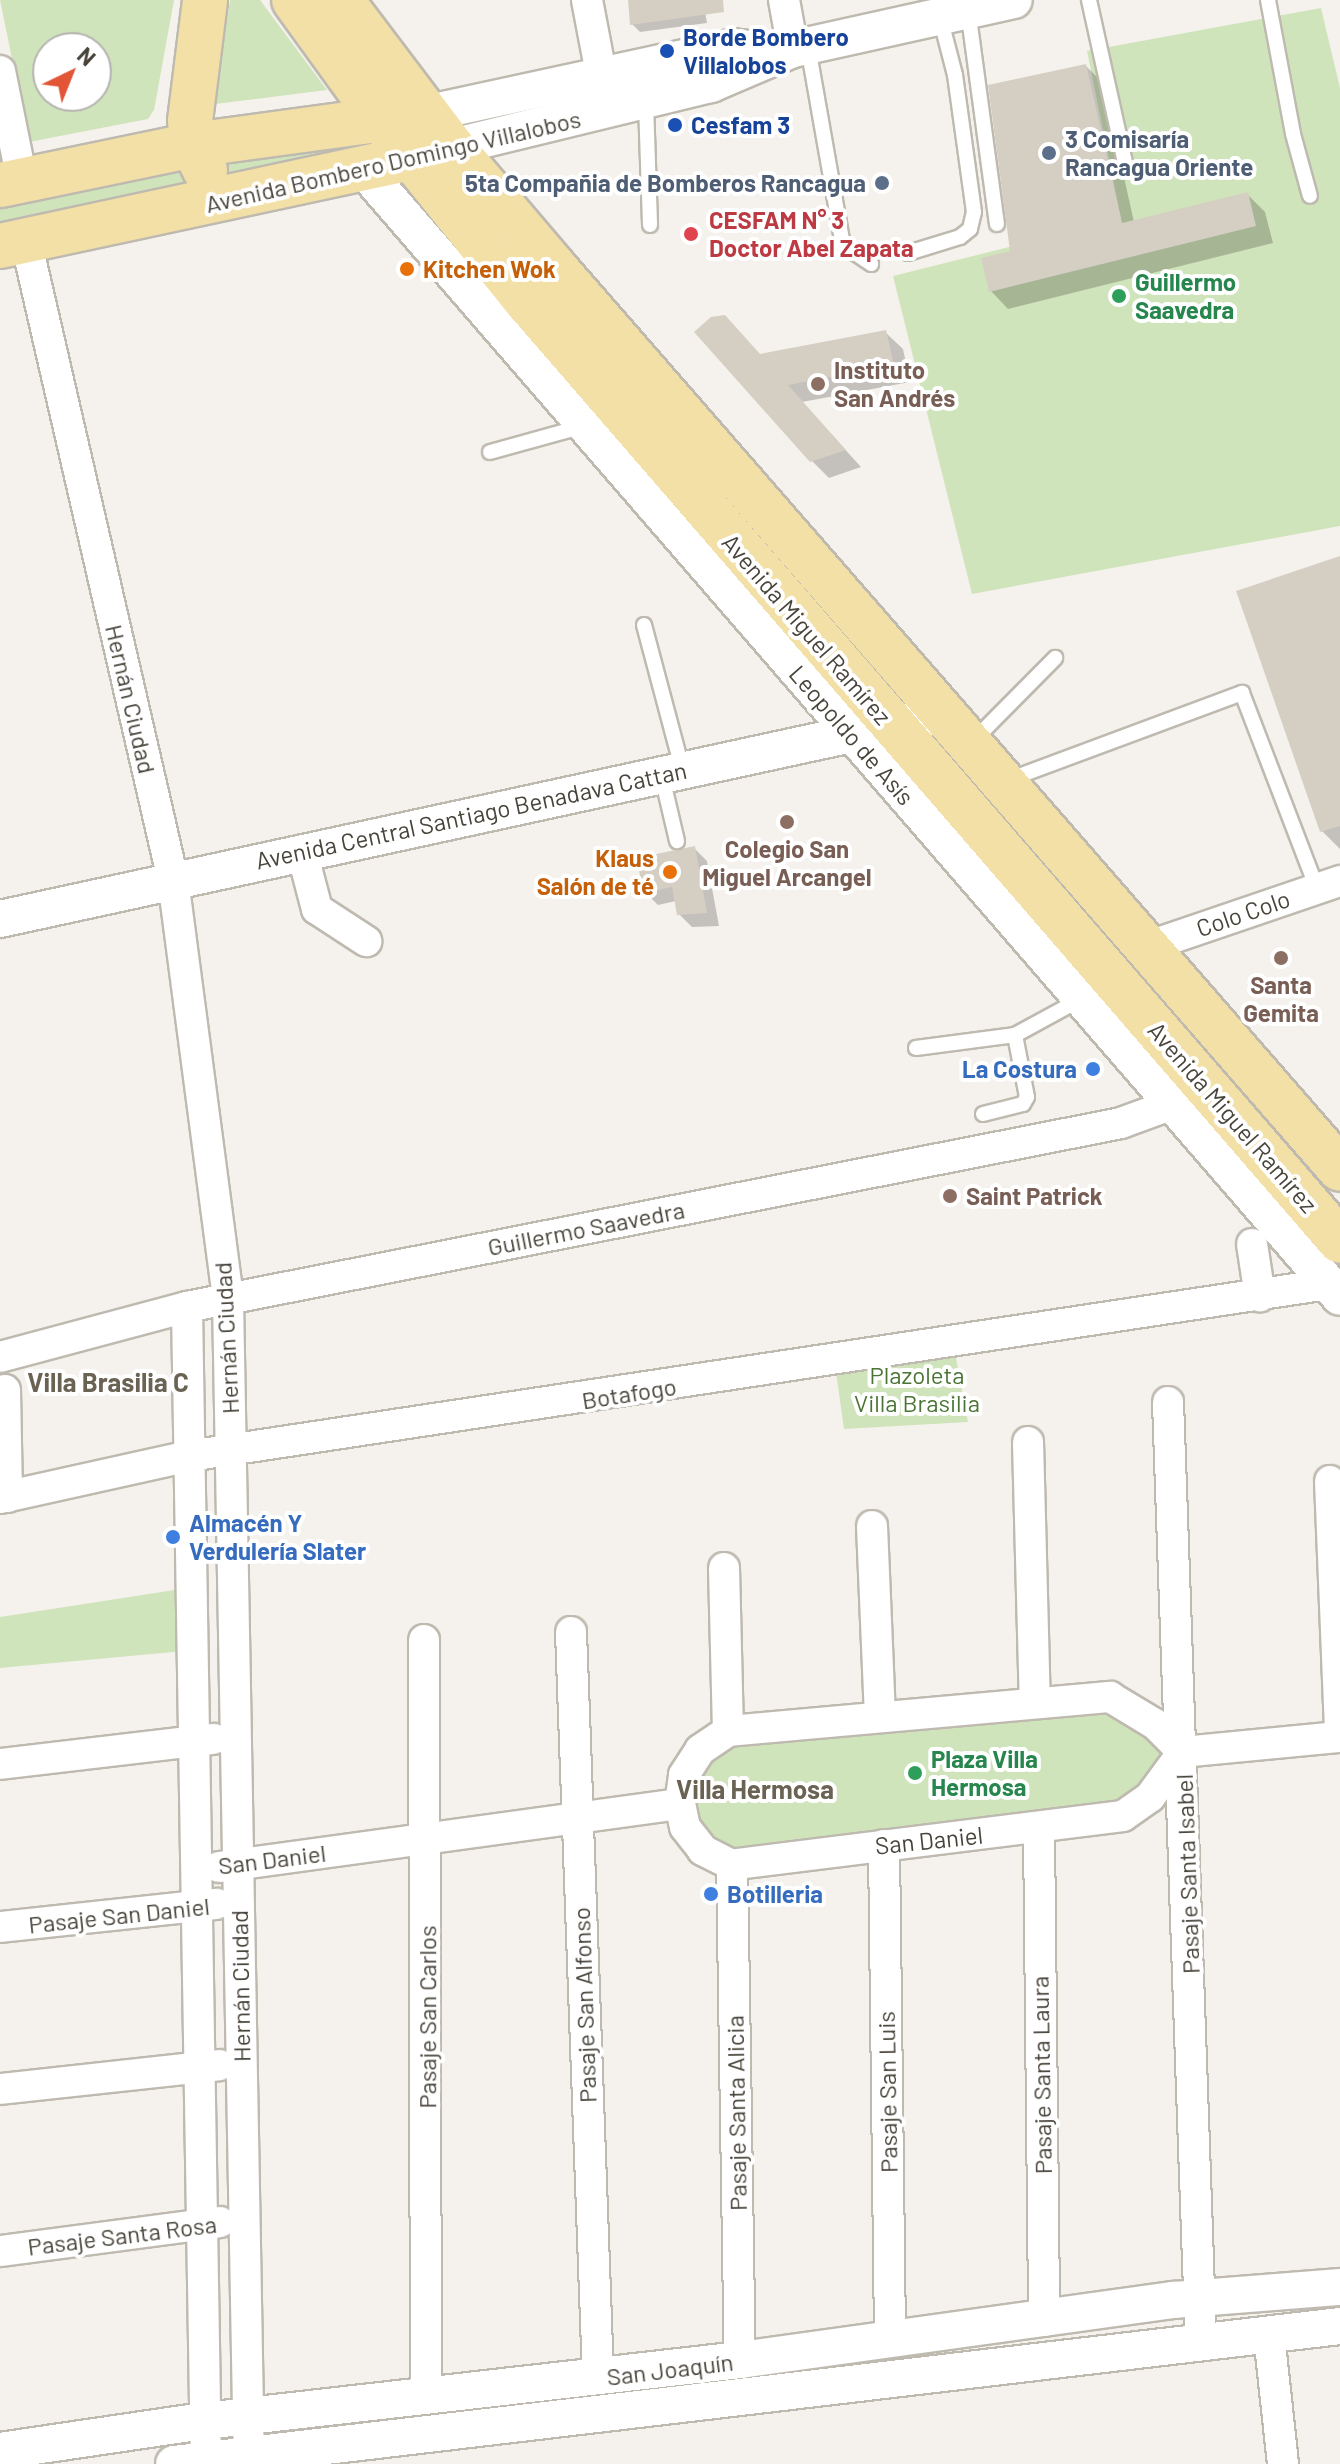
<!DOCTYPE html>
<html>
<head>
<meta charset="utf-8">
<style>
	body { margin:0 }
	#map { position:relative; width:1340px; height:2464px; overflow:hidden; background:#f5f2ed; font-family:Barlow,sans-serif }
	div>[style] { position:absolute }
	.green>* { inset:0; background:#d0e4bb }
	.shadow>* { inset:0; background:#0003 }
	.building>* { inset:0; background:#d5cfc3 }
	.roads { filter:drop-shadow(2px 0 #bfbab0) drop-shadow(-2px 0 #bfbab0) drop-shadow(0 2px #bfbab0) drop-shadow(0 -2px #bfbab0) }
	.service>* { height:14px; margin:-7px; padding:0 7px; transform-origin:7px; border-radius:7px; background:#fff }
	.minor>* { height:30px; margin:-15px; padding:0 15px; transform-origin:15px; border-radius:15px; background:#fff }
	.tertiary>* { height:36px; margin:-18px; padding:0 18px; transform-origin:18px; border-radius:18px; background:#fff }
	.primary>* { height:44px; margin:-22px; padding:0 22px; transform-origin:22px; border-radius:22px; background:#f3e0a7 }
	.dots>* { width:22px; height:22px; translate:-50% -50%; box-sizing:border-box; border:4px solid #fff; border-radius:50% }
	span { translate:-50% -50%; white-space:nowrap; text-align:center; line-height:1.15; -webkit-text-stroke:8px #fff; paint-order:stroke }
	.transit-label { font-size:24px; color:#164399; font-weight:700 }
	.left { translate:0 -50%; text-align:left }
	.service-label { font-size:24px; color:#4e5e75; font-weight:700 }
	.right { translate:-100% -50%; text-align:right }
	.street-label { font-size:24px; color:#48443b }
	.health-label { font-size:24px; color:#be3a42; font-weight:700 }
	.food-label { font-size:24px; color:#c56008; font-weight:700 }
	.leisure-label { font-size:24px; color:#27864d; font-weight:700 }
	.education-label { font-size:24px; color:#785e54; font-weight:700 }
	.shop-label { font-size:24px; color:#366cbe; font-weight:700 }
	.park-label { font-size:24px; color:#4a7434 }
	.neighbourhood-label { font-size:26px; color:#6a6253; font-weight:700 }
	.north { position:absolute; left:32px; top:32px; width:80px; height:80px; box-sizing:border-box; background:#fff; border:2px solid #b6b4b1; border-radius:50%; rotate:43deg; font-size:22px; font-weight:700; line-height:32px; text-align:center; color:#48443b }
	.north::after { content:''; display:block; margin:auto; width:28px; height:36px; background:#e25637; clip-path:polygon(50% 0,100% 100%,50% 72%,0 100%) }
</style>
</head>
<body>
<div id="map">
	<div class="green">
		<div style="clip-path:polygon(evenodd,0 0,174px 0,154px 110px,148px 119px,29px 142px,0 0,48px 48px,96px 48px,96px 96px,48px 96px,48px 48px)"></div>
		<div style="clip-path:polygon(230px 0,260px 0,327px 90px,215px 104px)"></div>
		<div style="clip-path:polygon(1321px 8px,1340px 88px,1340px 526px,972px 594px,893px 276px,1121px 219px,1087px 51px)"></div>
		<div style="clip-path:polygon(376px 133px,390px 150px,0 234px,0 199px)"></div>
		<div style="clip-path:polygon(954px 1347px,968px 1422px,844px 1429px,835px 1365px)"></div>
		<div style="clip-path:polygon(194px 1587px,195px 1650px,0 1668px,0 1617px)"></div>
		<div style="clip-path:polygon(1110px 1697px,1183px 1752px,1150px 1797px,732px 1865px,703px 1849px,684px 1775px,700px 1750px)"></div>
	</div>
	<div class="shadow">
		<div style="clip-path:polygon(630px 0,703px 0,707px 23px,640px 32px,632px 24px)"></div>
		<div style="clip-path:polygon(1086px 66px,1103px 83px,1134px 222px,1247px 194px,1265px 212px,1273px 243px,1008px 309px,991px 291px,1012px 252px)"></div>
		<div style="clip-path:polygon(885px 332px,903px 349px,910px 382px,802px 402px,861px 467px,829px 478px,812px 461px,761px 356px)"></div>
		<div style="clip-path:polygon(1340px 558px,1340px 849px,1322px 831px,1239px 592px)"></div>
		<div style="clip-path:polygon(694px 848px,707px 861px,719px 926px,692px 927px,679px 914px,676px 901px,658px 905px,645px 892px)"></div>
	</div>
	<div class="building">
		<div style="clip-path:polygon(628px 0,723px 0,724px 12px,630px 25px)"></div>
		<div style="clip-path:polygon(1086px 64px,1122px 223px,1248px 192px,1256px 226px,989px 292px,981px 258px,1010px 251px,988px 85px)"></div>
		<div style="clip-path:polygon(725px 315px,760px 354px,886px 330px,894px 365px,788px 385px,846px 450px,810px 462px,694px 332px,711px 317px)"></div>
		<div style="clip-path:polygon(1340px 556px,1340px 826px,1320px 832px,1236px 591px)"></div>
		<div style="clip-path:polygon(695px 846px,707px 913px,677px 915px,672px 887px,643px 893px,637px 858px)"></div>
	</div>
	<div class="roads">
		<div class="service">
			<div style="left:1089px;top:0;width:175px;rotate:77.5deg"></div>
			<div style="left:1268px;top:0;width:136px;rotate:79.4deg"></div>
			<div style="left:1293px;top:134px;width:64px;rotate:74.7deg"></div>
			<div style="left:968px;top:10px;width:216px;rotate:82.3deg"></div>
			<div style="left:808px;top:47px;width:201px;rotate:80deg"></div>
			<div style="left:843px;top:245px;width:34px;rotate:34deg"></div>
			<div style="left:646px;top:103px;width:122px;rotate:88.1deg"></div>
			<div style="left:908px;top:253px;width:54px;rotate:-17.1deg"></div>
			<div style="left:960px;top:237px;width:13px;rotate:-39deg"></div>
			<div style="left:970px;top:229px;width:17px;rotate:-77deg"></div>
			<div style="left:974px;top:212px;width:138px;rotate:-97.9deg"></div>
			<div style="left:955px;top:75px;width:60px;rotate:-104.5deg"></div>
			<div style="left:490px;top:452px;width:98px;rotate:-15.5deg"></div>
			<div style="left:644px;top:625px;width:148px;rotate:75.1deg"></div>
			<div style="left:973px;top:741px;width:117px;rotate:-45.3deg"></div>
			<div style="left:662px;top:777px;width:66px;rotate:76.8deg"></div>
			<div style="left:1008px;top:780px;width:250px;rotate:-20.4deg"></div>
			<div style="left:1242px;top:693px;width:209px;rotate:69deg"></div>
			<div style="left:916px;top:1048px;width:100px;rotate:-7.5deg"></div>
			<div style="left:983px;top:1114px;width:41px;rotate:-14deg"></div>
			<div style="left:1023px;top:1104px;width:8px;rotate:-60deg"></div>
			<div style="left:1027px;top:1097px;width:63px;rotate:-101deg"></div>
			<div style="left:1015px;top:1035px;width:75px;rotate:-28.6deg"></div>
		</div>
		<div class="minor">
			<div style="left:587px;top:0;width:80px;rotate:79.2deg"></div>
			<div style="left:784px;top:0;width:50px;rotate:79.6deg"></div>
			<div style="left:0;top:71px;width:111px;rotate:78.6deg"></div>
			<div style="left:26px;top:241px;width:656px;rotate:77.04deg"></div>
			<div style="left:173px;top:880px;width:423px;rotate:82.5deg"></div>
			<div style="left:228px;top:1299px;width:1165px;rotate:88.97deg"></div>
			<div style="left:302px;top:852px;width:59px;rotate:75.3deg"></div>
			<div style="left:317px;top:909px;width:59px;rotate:33.1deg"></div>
			<div style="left:1146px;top:947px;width:205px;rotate:-18.8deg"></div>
			<div style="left:1252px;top:1244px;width:53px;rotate:81.3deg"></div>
			<div style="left:187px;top:1307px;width:1153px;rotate:89.06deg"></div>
			<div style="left:0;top:1357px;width:194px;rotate:-15deg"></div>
			<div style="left:187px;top:1307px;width:952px;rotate:-11.14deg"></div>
			<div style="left:1121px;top:1123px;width:55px;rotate:-20.1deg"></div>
			<div style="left:5px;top:1390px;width:107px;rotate:88.9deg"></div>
			<div style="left:1168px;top:1402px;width:944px;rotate:88deg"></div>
			<div style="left:1028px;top:1442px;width:261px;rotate:88.5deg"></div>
			<div style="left:1330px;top:1481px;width:251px;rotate:87.7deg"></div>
			<div style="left:0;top:1498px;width:194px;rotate:-12.5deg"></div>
			<div style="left:189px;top:1456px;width:1152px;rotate:-8.59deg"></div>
			<div style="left:872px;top:1526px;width:191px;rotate:87.6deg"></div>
			<div style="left:724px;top:1568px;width:163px;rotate:88.6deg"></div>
			<div style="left:571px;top:1632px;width:745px;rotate:87.92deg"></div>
			<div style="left:424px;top:1640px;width:754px;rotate:89.85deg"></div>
			<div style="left:1110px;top:1697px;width:52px;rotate:31deg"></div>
			<div style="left:1155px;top:1724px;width:40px;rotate:45deg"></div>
			<div style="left:1183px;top:1752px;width:56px;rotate:126.3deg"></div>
			<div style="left:1150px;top:1797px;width:33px;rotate:145deg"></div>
			<div style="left:1123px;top:1816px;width:394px;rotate:172.9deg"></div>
			<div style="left:732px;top:1865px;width:33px;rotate:-153deg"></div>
			<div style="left:703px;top:1850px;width:29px;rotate:-128deg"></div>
			<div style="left:685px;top:1827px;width:24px;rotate:-102deg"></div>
			<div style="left:680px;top:1804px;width:29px;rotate:-82deg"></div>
			<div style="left:684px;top:1775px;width:30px;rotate:-57deg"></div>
			<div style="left:700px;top:1750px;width:34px;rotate:-34deg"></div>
			<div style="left:728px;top:1731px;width:384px;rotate:-5.1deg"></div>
			<div style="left:1183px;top:1752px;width:158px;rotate:-5.5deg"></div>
			<div style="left:0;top:1764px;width:215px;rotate:-6.7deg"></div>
			<div style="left:1039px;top:1828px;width:493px;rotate:89.4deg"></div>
			<div style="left:884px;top:1845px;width:494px;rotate:89.3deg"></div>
			<div style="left:732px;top:1865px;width:495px;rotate:89.1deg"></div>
			<div style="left:219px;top:1867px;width:465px;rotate:-7.8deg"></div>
			<div style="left:0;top:1927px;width:218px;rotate:-6.1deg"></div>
			<div style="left:0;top:2089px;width:221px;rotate:-6.2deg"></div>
			<div style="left:0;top:2251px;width:222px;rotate:-7.5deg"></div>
			<div style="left:1269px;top:2335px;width:130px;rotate:83.8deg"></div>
		</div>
		<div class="tertiary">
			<div style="left:429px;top:113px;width:311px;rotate:-12.2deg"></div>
			<div style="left:733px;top:47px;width:47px;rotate:7.3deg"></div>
			<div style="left:452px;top:147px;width:267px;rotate:-13.7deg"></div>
			<div style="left:711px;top:84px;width:89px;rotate:-23.1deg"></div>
			<div style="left:793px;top:49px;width:226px;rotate:-12.5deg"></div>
			<div style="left:365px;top:171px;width:1489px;rotate:49.11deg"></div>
			<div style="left:0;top:919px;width:965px;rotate:-12.26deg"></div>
			<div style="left:0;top:2451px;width:198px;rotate:-8.4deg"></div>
			<div style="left:196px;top:2422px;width:548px;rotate:-6.5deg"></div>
			<div style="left:740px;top:2360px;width:438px;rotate:-7.9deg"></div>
			<div style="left:1174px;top:2300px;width:167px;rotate:-4.5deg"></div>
			<div style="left:174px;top:2464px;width:1174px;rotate:-6.75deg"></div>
		</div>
		<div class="primary">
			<div style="left:294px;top:0;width:147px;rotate:54.1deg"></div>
			<div style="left:380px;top:119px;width:238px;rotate:51.2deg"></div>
			<div style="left:529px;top:304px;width:1239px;rotate:49.12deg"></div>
			<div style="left:341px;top:0;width:184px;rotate:52.9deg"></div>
			<div style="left:452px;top:147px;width:157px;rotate:49.6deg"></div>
			<div style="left:554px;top:267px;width:1196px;rotate:48.93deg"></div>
			<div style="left:205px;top:170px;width:28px;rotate:-116deg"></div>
			<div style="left:193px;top:145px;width:24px;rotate:-97deg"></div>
			<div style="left:190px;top:121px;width:122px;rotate:-82.9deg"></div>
			<div style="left:0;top:185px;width:197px;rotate:-11.7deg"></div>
			<div style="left:193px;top:145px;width:216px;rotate:-7.7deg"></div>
			<div style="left:0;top:246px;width:449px;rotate:-12.1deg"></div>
		</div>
	</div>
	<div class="dots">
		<div style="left:667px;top:51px;background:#1a4fb4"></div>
		<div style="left:675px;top:125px;background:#1a4fb4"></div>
		<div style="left:1049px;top:153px;background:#5c6f8a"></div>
		<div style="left:882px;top:183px;background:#5c6f8a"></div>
		<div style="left:691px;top:234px;background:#e0444e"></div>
		<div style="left:407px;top:269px;background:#e8710a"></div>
		<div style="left:1119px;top:296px;background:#2e9e5b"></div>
		<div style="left:818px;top:384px;background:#8d6e63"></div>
		<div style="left:787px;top:822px;background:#8d6e63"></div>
		<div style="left:670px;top:872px;background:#e8710a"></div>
		<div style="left:1281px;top:958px;background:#8d6e63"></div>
		<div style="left:1093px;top:1069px;background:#3f7fe0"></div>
		<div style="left:950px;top:1196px;background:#8d6e63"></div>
		<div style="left:173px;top:1537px;background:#3f7fe0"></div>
		<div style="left:915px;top:1773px;background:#2e9e5b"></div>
		<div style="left:711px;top:1894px;background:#3f7fe0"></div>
	</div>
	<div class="transit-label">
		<span class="left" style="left:683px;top:51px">Borde Bombero<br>Villalobos</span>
		<span class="left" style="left:691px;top:125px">Cesfam 3</span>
	</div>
	<div class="service-label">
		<span class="left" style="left:1065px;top:153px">3 Comisaría<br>Rancagua Oriente</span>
		<span class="right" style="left:866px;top:183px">5ta Compañia de Bomberos Rancagua</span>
	</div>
	<div class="street-label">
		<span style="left:393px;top:161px;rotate:-13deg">Avenida Bombero Domingo Villalobos</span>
		<span style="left:807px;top:629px;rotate:49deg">Avenida Miguel Ramírez</span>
		<span style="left:131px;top:699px;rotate:77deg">Hernán Ciudad</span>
		<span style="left:852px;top:735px;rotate:49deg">Leopoldo de Asís</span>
		<span style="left:471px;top:815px;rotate:-12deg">Avenida Central Santiago Benadava Cattan</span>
		<span style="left:1243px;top:913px;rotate:-19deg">Colo Colo</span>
		<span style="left:1233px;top:1117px;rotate:49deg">Avenida Miguel Ramírez</span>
		<span style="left:586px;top:1228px;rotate:-11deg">Guillermo Saavedra</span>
		<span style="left:226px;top:1338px;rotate:-93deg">Hernán Ciudad</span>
		<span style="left:629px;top:1393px;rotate:-9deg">Botafogo</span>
		<span style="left:929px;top:1840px;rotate:-6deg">San Daniel</span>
		<span style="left:272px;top:1859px;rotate:-7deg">San Daniel</span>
		<span style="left:1187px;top:1874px;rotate:-92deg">Pasaje Santa Isabel</span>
		<span style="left:119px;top:1915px;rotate:-6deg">Pasaje San Daniel</span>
		<span style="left:240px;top:1986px;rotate:-91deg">Hernán Ciudad</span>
		<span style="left:584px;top:2005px;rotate:-92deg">Pasaje San Alfonso</span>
		<span style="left:427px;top:2017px;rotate:-90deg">Pasaje San Carlos</span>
		<span style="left:1041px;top:2075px;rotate:-91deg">Pasaje Santa Laura</span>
		<span style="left:887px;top:2092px;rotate:-91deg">Pasaje San Luis</span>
		<span style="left:736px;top:2113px;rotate:-91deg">Pasaje Santa Alicia</span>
		<span style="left:122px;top:2235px;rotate:-7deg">Pasaje Santa Rosa</span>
		<span style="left:670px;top:2369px;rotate:-7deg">San Joaquín</span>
	</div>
	<div class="health-label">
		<span class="left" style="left:709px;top:234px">CESFAM N° 3<br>Doctor Abel Zapata</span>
	</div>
	<div class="food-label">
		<span class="left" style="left:423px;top:269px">Kitchen Wok</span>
		<span class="right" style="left:654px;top:872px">Klaus<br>Salón de té</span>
	</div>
	<div class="leisure-label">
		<span class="left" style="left:1135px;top:296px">Guillermo<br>Saavedra</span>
		<span class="left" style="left:931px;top:1773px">Plaza Villa<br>Hermosa</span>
	</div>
	<div class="education-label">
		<span class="left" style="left:834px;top:384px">Instituto<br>San Andrés</span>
		<span style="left:787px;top:863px">Colegio San<br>Miguel Arcangel</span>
		<span style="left:1281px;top:999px">Santa<br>Gemita</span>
		<span class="left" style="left:966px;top:1196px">Saint Patrick</span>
	</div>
	<div class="shop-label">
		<span class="right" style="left:1077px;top:1069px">La Costura</span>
		<span class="left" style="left:189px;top:1537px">Almacén Y<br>Verdulería Slater</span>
		<span class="left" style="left:727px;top:1894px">Botilleria</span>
	</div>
	<div class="park-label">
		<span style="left:917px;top:1389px">Plazoleta<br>Villa Brasilia</span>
	</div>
	<div class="neighbourhood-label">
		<span style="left:108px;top:1382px">Villa Brasilia C</span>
		<span style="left:755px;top:1789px">Villa Hermosa</span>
	</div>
	<div class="north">N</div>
</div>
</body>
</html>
